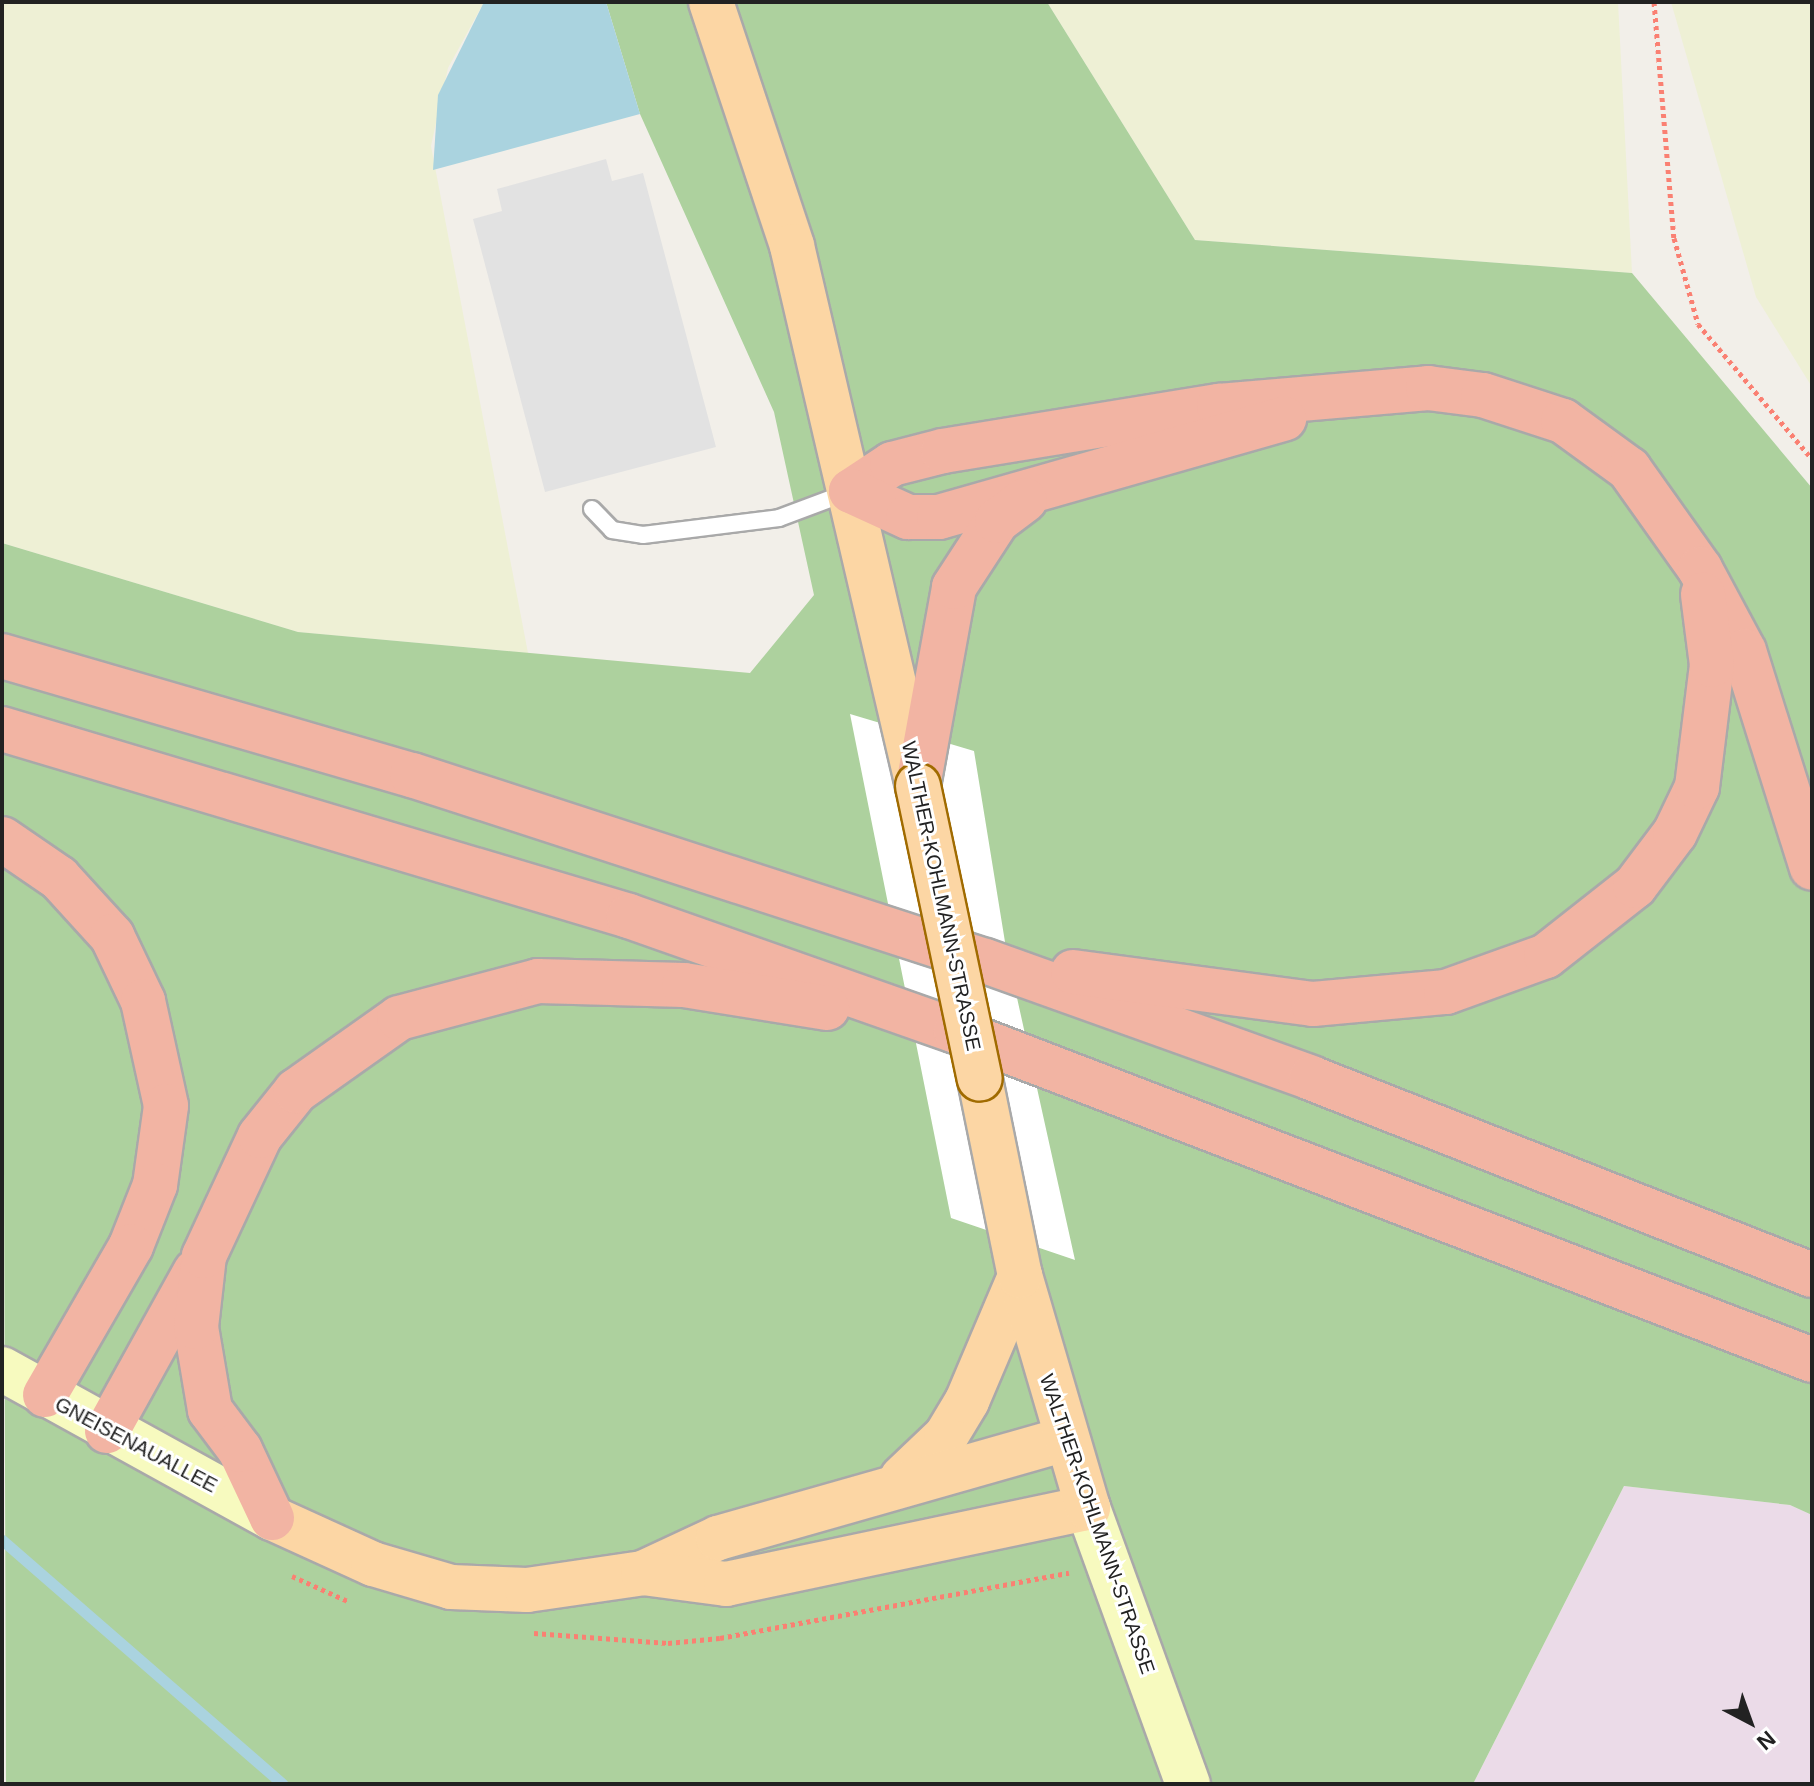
<!DOCTYPE html>
<html>
<head>
<meta charset="utf-8">
<style>
	body { margin:0 }
	#map { position:relative; width:1814px; height:1786px; overflow:hidden; background:#f2efe9; font-family:Arial,sans-serif }
	div>[style] { position:absolute }
	.industrial>* { inset:0; background:#ebdbe8 }
	.farmland>* { inset:0; background:#eef0d5 }
	.forest>* { inset:0; background:#add19e }
	.parking>* { inset:0; background:#e2e2e2 }
	.water>* { inset:0; background:#aad3df }
	.pier>* { inset:0; background:#fff }
	.stream>* { height:11px; margin:-5.5px; padding:0 5.5px; transform-origin:5.5px; border-radius:5.5px; background:#aad3df }
	.path>* { height:5px; margin-top:-2.5px; transform-origin:0; background:repeating-linear-gradient(90deg,#fa8072 0 4px,transparent 0 8px) }
	.roads { filter:drop-shadow(2px 0 #a9a9a9) drop-shadow(-2px 0 #a9a9a9) drop-shadow(0 2px #a9a9a9) drop-shadow(0 -2px #a9a9a9) }
	.service>* { height:16px; margin:-8px; padding:0 8px; transform-origin:8px; border-radius:8px; background:#fff }
	.secondary>* { height:44px; margin:-22px; padding:0 22px; transform-origin:22px; border-radius:22px; background:#f7fabf }
	.primary>* { height:44px; margin:-22px; padding:0 22px; transform-origin:22px; border-radius:22px; background:#fcd6a4 }
	.trunk>* { height:44px; margin:-22px; padding:0 22px; transform-origin:22px; border-radius:22px; background:#f2b4a3 }
	.bridges { filter:drop-shadow(2px 0 #a06b00) drop-shadow(-2px 0 #a06b00) drop-shadow(0 2px #a06b00) drop-shadow(0 -2px #a06b00) }
	.primary-bridge>* { height:44px; margin:-22px; padding:0 22px; transform-origin:22px; border-radius:22px; background:#fcd6a4 }
	span { translate:-50% -50%; white-space:nowrap; text-align:center; line-height:1.15; -webkit-text-stroke:6px #fff; paint-order:stroke }
	.street-label { font-size:20px; color:#222 }
	.frame { position:absolute; inset:0; border:4px solid #222; pointer-events:none }
	.north { position:absolute; left:1710px; top:1682px; width:80px; height:80px; -webkit-text-stroke:6px #fff; paint-order:stroke; rotate:139deg; font-size:22px; font-weight:700; line-height:32px; text-align:center; color:#222 }
	.north::after { content:''; display:block; margin:auto; width:28px; height:36px; background:#222; clip-path:polygon(50% 0,100% 100%,50% 72%,0 100%) }
</style>
</head>
<body>
<div id="map">
	<div class="industrial">
		<div style="clip-path:polygon(1624px 1486px,1790px 1505px,1812px 1515px,1812px 1784px,1473px 1784px)"></div>
	</div>
	<div class="farmland">
		<div style="clip-path:polygon(2px 2px,484px 2px,448px 68px,431px 146px,528px 653px,298px 632px,2px 543px)"></div>
		<div style="clip-path:polygon(1047px 2px,1618px 2px,1632px 273px,1195px 240px)"></div>
		<div style="clip-path:polygon(1671px 2px,1812px 2px,1812px 387px,1756px 297px)"></div>
	</div>
	<div class="forest">
		<div style="clip-path:polygon(606px 2px,1047px 2px,1195px 240px,1632px 273px,1812px 488px,1812px 1515px,1790px 1505px,1624px 1486px,1473px 1784px,6px 1784px,2px 543px,298px 632px,750px 673px,814px 595px,774px 412px,640px 114px)"></div>
	</div>
	<div class="parking">
		<div style="clip-path:polygon(606px 159px,612px 181px,643px 173px,716px 447px,545px 492px,473px 219px,502px 211px,497px 189px)"></div>
	</div>
	<div class="water">
		<div style="clip-path:polygon(484px 2px,606px 2px,640px 114px,433px 170px,438px 95px)"></div>
	</div>
	<div class="pier">
		<div style="clip-path:polygon(850px 714px,974px 751px,1006px 948px,1075px 1260px,951px 1218px)"></div>
	</div>
	<div class="stream">
		<div style="left:2px;top:1540px;width:372px;rotate:41deg"></div>
	</div>
	<div class="path">
		<div style="left:1654px;top:2px;width:237px;rotate:85.2deg"></div>
		<div style="left:1674px;top:238px;width:89px;rotate:74.4deg"></div>
		<div style="left:1698px;top:324px;width:177px;rotate:49.8deg"></div>
		<div style="left:292px;top:1576px;width:61px;rotate:24.1deg"></div>
		<div style="left:534px;top:1633px;width:134px;rotate:4.3deg"></div>
		<div style="left:668px;top:1643px;width:52px;rotate:-5.5deg"></div>
		<div style="left:720px;top:1638px;width:355px;rotate:-10.6deg"></div>
	</div>
	<div class="roads">
		<div class="service">
			<div style="left:592px;top:509px;width:29px;rotate:46deg"></div>
			<div style="left:612px;top:530px;width:31px;rotate:9deg"></div>
			<div style="left:643px;top:535px;width:137px;rotate:-7.1deg"></div>
			<div style="left:779px;top:518px;width:72px;rotate:-20.5deg"></div>
		</div>
		<div class="secondary">
			<div style="left:2px;top:1369px;width:308px;rotate:28.9deg"></div>
			<div style="left:1088px;top:1508px;width:294px;rotate:70.1deg"></div>
		</div>
		<div class="primary">
			<div style="left:711px;top:2px;width:257px;rotate:71.6deg"></div>
			<div style="left:792px;top:246px;width:555px;rotate:76.87deg"></div>
			<div style="left:902px;top:1478px;width:61px;rotate:-43.7deg"></div>
			<div style="left:946px;top:1436px;width:41px;rotate:-59deg"></div>
			<div style="left:967px;top:1401px;width:136px;rotate:-67deg"></div>
			<div style="left:272px;top:1518px;width:111px;rotate:24.5deg"></div>
			<div style="left:373px;top:1564px;width:81px;rotate:16.4deg"></div>
			<div style="left:451px;top:1587px;width:76px;rotate:2.3deg"></div>
			<div style="left:527px;top:1590px;width:117px;rotate:-8.3deg"></div>
			<div style="left:643px;top:1573px;width:83px;rotate:-25deg"></div>
			<div style="left:718px;top:1538px;width:362px;rotate:-15.9deg"></div>
			<div style="left:643px;top:1573px;width:84px;rotate:7.5deg"></div>
			<div style="left:726px;top:1584px;width:370px;rotate:-11.9deg"></div>
			<div style="left:1088px;top:1508px;width:242px;rotate:-106.3deg"></div>
			<div style="left:1020px;top:1276px;width:201px;rotate:-101.5deg"></div>
		</div>
		<div class="trunk">
			<div style="left:851px;top:491px;width:49px;rotate:-33.4deg"></div>
			<div style="left:892px;top:464px;width:53px;rotate:-14.3deg"></div>
			<div style="left:943px;top:451px;width:280px;rotate:-9.3deg"></div>
			<div style="left:1219px;top:406px;width:210px;rotate:-4.9deg"></div>
			<div style="left:1428px;top:388px;width:55px;rotate:7.3deg"></div>
			<div style="left:1483px;top:395px;width:84px;rotate:18deg"></div>
			<div style="left:1563px;top:421px;width:82px;rotate:36deg"></div>
			<div style="left:1629px;top:469px;width:123px;rotate:54.6deg"></div>
			<div style="left:1700px;top:569px;width:93px;rotate:61.8deg"></div>
			<div style="left:1744px;top:651px;width:227px;rotate:72.6deg"></div>
			<div style="left:851px;top:491px;width:63px;rotate:24.5deg"></div>
			<div style="left:908px;top:517px;width:31px"></div>
			<div style="left:939px;top:517px;width:359px;rotate:-15.9deg"></div>
			<div style="left:2px;top:656px;width:427px;rotate:16.2deg"></div>
			<div style="left:412px;top:775px;width:602px;rotate:17.98deg"></div>
			<div style="left:985px;top:961px;width:346px;rotate:19.7deg"></div>
			<div style="left:1311px;top:1078px;width:538px;rotate:21.47deg"></div>
			<div style="left:2px;top:729px;width:654px;rotate:16.61deg"></div>
			<div style="left:629px;top:916px;width:347px;rotate:19.4deg"></div>
			<div style="left:956px;top:1031px;width:917px;rotate:21.02deg"></div>
			<div style="left:918px;top:786px;width:202px;rotate:-79.7deg"></div>
			<div style="left:954px;top:587px;width:79px;rotate:-56.9deg"></div>
			<div style="left:997px;top:521px;width:35px;rotate:-37deg"></div>
			<div style="left:2px;top:839px;width:69px;rotate:34.4deg"></div>
			<div style="left:59px;top:878px;width:79px;rotate:47.6deg"></div>
			<div style="left:112px;top:936px;width:72px;rotate:64.5deg"></div>
			<div style="left:143px;top:1001px;width:107px;rotate:77.6deg"></div>
			<div style="left:166px;top:1106px;width:80px;rotate:97.9deg"></div>
			<div style="left:155px;top:1185px;width:66px;rotate:111.5deg"></div>
			<div style="left:131px;top:1246px;width:172px;rotate:120deg"></div>
			<div style="left:1073px;top:972px;width:242px;rotate:7.6deg"></div>
			<div style="left:1313px;top:1004px;width:134px;rotate:-5.2deg"></div>
			<div style="left:1446px;top:992px;width:106px;rotate:-19.8deg"></div>
			<div style="left:1546px;top:956px;width:113px;rotate:-38.2deg"></div>
			<div style="left:1635px;top:886px;width:66px;rotate:-53deg"></div>
			<div style="left:1675px;top:833px;width:51px;rotate:-64.4deg"></div>
			<div style="left:1697px;top:787px;width:123px;rotate:-83deg"></div>
			<div style="left:1712px;top:665px;width:71px;rotate:-97.3deg"></div>
			<div style="left:107px;top:1431px;width:182px;rotate:-61deg"></div>
			<div style="left:272px;top:1518px;width:75px;rotate:-115.2deg"></div>
			<div style="left:240px;top:1450px;width:50px;rotate:-126.9deg"></div>
			<div style="left:210px;top:1410px;width:84px;rotate:-99.6deg"></div>
			<div style="left:196px;top:1327px;width:71px;rotate:-83.6deg"></div>
			<div style="left:204px;top:1256px;width:132px;rotate:-65deg"></div>
			<div style="left:260px;top:1136px;width:58px;rotate:-51.3deg"></div>
			<div style="left:296px;top:1091px;width:126px;rotate:-35.3deg"></div>
			<div style="left:399px;top:1018px;width:144px;rotate:-14.9deg"></div>
			<div style="left:538px;top:981px;width:146px;rotate:1.6deg"></div>
			<div style="left:684px;top:985px;width:145px;rotate:9.1deg"></div>
		</div>
	</div>
	<div class="bridges">
		<div class="primary-bridge">
			<div style="left:918px;top:786px;width:299px;rotate:78.1deg"></div>
		</div>
	</div>
	<div class="street-label">
		<span style="left:941px;top:896px;rotate:78deg">WALTHER-KOHLMANN-STRASSE</span>
		<span style="left:136px;top:1445px;rotate:28deg">GNEISENAUALLEE</span>
		<span style="left:1097px;top:1524px;rotate:71deg">WALTHER-KOHLMANN-STRASSE</span>
	</div>
	<div class="frame"></div>
	<div class="north">N</div>
</div>
</body>
</html>
